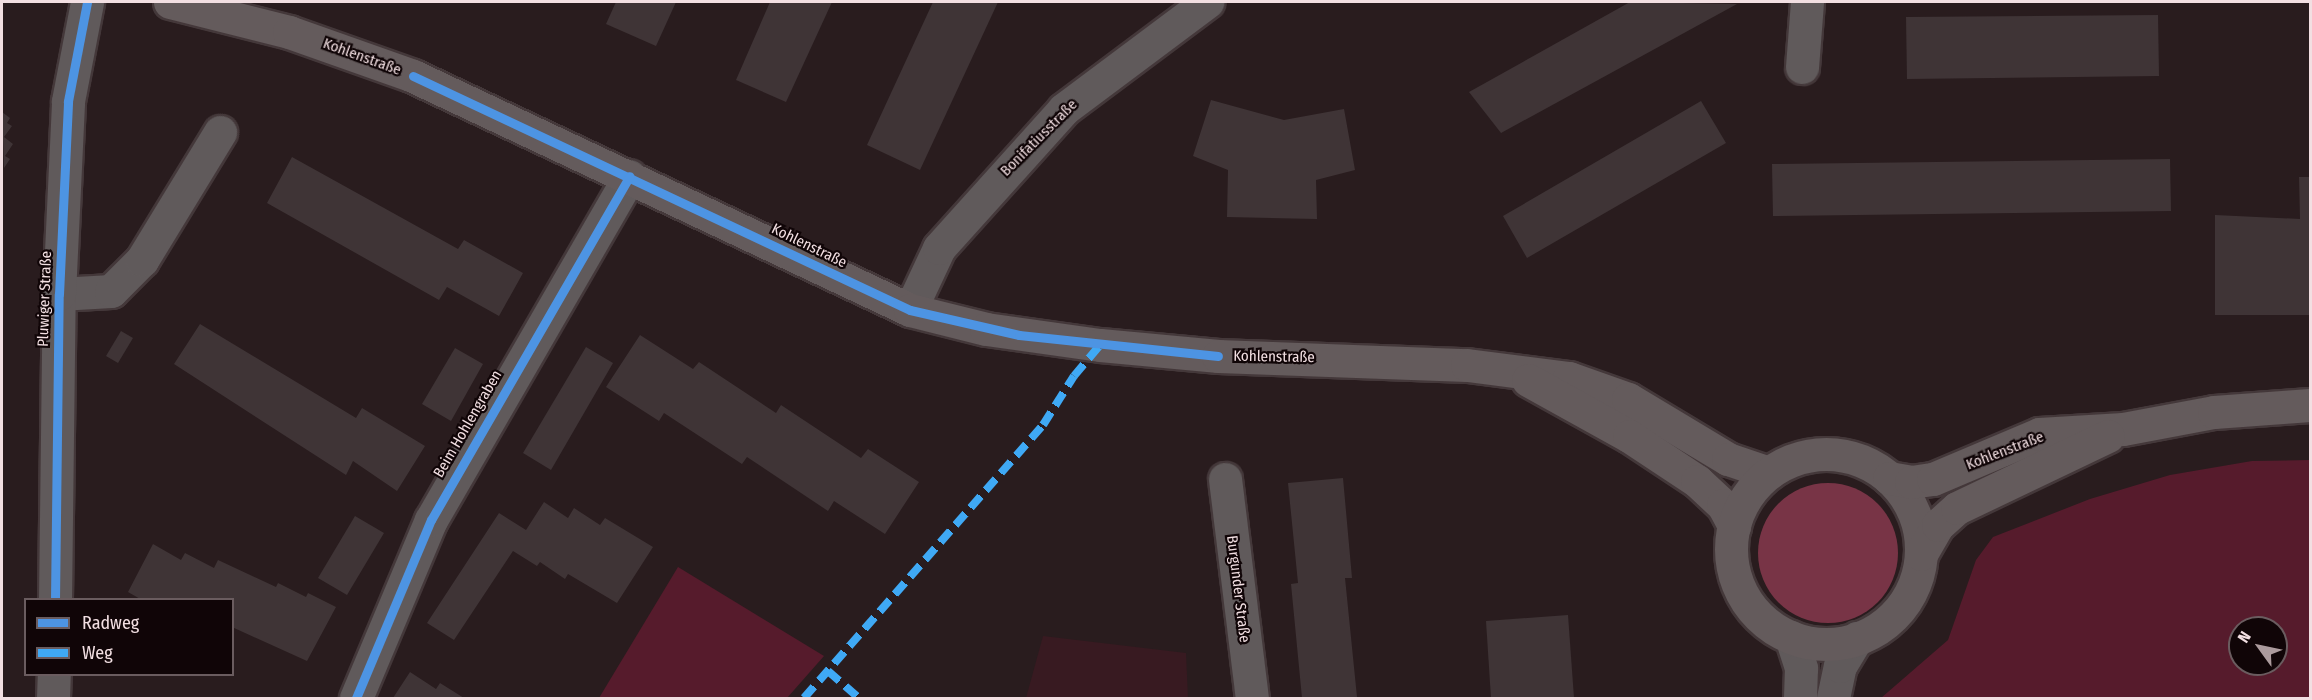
<!DOCTYPE html>
<html>
<head>
<meta charset="utf-8">
<style>
	body { margin:0 }
	#map { position:relative; width:2312px; height:700px; overflow:hidden; background:#291c1e; font-family:"Fira Sans Condensed",sans-serif }
	div>[style] { position:absolute }
	.built>* { inset:0; background:#381a21 }
	.green>* { inset:0; background:#561b2c }
	.forest>* { inset:0; background:#783446 }
	.round { border-radius:50% }
	.building>* { inset:0; background:#3f3436 }
	.roads { filter:drop-shadow(2px 0 #44383a) drop-shadow(-2px 0 #44383a) drop-shadow(0 2px #44383a) drop-shadow(0 -2px #44383a) }
	.minor>* { height:33px; margin:-16.5px; padding:0 16.5px; transform-origin:16.5px; border-radius:16.5px; background:#605a5b }
	.major>* { height:33px; margin:-16.5px; padding:0 16.5px; transform-origin:16.5px; border-radius:16.5px; background:#645b5c }
	.major>.ring { margin:-16.5px; padding:0; box-sizing:content-box; background:none; border:33px solid #645b5c; border-radius:50% }
	.quiet>* { height:8px; margin-top:-4px; transform-origin:0; background:repeating-linear-gradient(90deg,#3fa9f5 0 15px,transparent 0 23px) }
	.cycleway>* { height:9px; margin:-4.5px; padding:0 4.5px; transform-origin:4.5px; border-radius:4.5px; background:#4d94e3 }
	span { translate:-50% -50%; white-space:nowrap; text-align:center; line-height:1.15; -webkit-text-stroke:4.5px #100507; paint-order:stroke }
	.street-label { font-size:15px; color:#f2dfe2 }
	.frame { position:absolute; inset:0; border:3px solid #f2dfe2; pointer-events:none }
	.legend { position:absolute; left:24px; top:598px; width:210px; height:78px; box-sizing:border-box; background:#100507; border:2px solid #6a5c5f; margin:0; padding:8px 10px; list-style:none; font-size:18px; color:#f2dfe2 }
	.legend li { display:flex; align-items:center; gap:12px; height:30px }
	.legend b { width:30px; border:2px solid #6a5c5f }
	.north { position:absolute; left:2228px; top:616px; width:60px; height:60px; box-sizing:border-box; background:#100507; border:2px solid #6a5c5f; border-radius:50%; rotate:303deg; font-size:16px; font-weight:700; line-height:24px; text-align:center; color:#f2dfe2 }
	.north::after { content:''; display:block; margin:auto; width:21px; height:27px; background:#ac9b9d; clip-path:polygon(50% 0,100% 100%,50% 72%,0 100%) }
</style>
</head>
<body>
<div id="map">
	<div class="built">
		<div style="clip-path:polygon(1043px 636px,1186px 653px,1188px 698px,1026px 698px)"></div>
	</div>
	<div class="green">
		<div style="clip-path:polygon(evenodd,2310px 460px,2310px 698px,1881px 698px,1948px 640px,1976px 560px,1993px 537px,2090px 499px,2170px 475px,2252px 461px,2310px 460px,2240px 628px,2276px 628px,2276px 664px,2240px 664px,2240px 628px)"></div>
		<div style="clip-path:polygon(678px 567px,824px 656px,787px 698px,599px 698px)"></div>
	</div>
	<div class="forest">
		<div class="round" style="left:1758px;top:483px;width:140px;height:140px"></div>
	</div>
	<div class="building">
		<div style="clip-path:polygon(616px 2px,676px 2px,656px 46px,606px 24px)"></div>
		<div style="clip-path:polygon(770px 2px,832px 2px,786px 102px,736px 80px)"></div>
		<div style="clip-path:polygon(933px 2px,998px 2px,920px 170px,867px 145px)"></div>
		<div style="clip-path:polygon(1630px 2px,1737px 4px,1501px 133px,1469px 92px)"></div>
		<div style="clip-path:polygon(2158px 15px,2159px 76px,1907px 79px,1906px 17px)"></div>
		<div style="clip-path:polygon(1211px 100px,1284px 120px,1344px 109px,1355px 170px,1316px 180px,1317px 219px,1227px 217px,1228px 170px,1193px 156px)"></div>
		<div style="clip-path:polygon(1701px 101px,1726px 143px,1527px 258px,1503px 216px)"></div>
		<div style="clip-path:polygon(2px 112px,10px 118px,7px 123px,12px 126px,4px 137px,13px 144px,5px 156px,10px 159px,4px 168px)"></div>
		<div style="clip-path:polygon(292px 157px,458px 249px,464px 240px,523px 273px,499px 316px,447px 287px,439px 300px,267px 203px)"></div>
		<div style="clip-path:polygon(2170px 159px,2171px 211px,1773px 216px,1772px 164px)"></div>
		<div style="clip-path:polygon(2299px 177px,2310px 177px,2310px 315px,2215px 315px,2215px 215px,2300px 219px)"></div>
		<div style="clip-path:polygon(200px 324px,356px 418px,362px 408px,425px 446px,397px 491px,353px 461px,346px 475px,174px 364px)"></div>
		<div style="clip-path:polygon(121px 331px,133px 338px,118px 363px,106px 356px)"></div>
		<div style="clip-path:polygon(640px 335px,693px 369px,699px 362px,776px 413px,781px 405px,861px 458px,868px 449px,919px 482px,885px 534px,834px 501px,828px 511px,747px 457px,742px 464px,664px 413px,659px 421px,606px 387px)"></div>
		<div style="clip-path:polygon(586px 347px,613px 363px,551px 470px,523px 453px)"></div>
		<div style="clip-path:polygon(455px 348px,483px 364px,451px 421px,422px 404px)"></div>
		<div style="clip-path:polygon(1343px 478px,1352px 578px,1345px 578px,1357px 697px,1302px 698px,1291px 584px,1298px 583px,1288px 483px)"></div>
		<div style="clip-path:polygon(544px 502px,568px 518px,574px 508px,600px 525px,605px 518px,653px 547px,617px 603px,568px 574px,565px 579px,540px 562px,537px 566px,513px 551px,454px 640px,427px 623px,499px 513px,526px 530px)"></div>
		<div style="clip-path:polygon(355px 516px,384px 533px,347px 595px,318px 578px)"></div>
		<div style="clip-path:polygon(153px 544px,181px 560px,185px 553px,214px 568px,218px 560px,276px 587px,278px 583px,306px 597px,308px 593px,336px 607px,307px 661px,232px 627px,232px 600px,142px 600px,128px 592px)"></div>
		<div style="clip-path:polygon(1568px 615px,1574px 698px,1491px 698px,1486px 621px)"></div>
		<div style="clip-path:polygon(410px 672px,436px 689px,440px 683px,464px 698px,393px 698px)"></div>
	</div>
	<div class="roads">
		<div class="minor">
			<div style="left:1802px;top:67px;width:65px;rotate:-85.6deg"></div>
			<div style="left:59px;top:294px;width:52px;rotate:-3.3deg"></div>
			<div style="left:111px;top:291px;width:44px;rotate:-45deg"></div>
			<div style="left:142px;top:260px;width:150px;rotate:-58.6deg"></div>
			<div style="left:910px;top:310px;width:68px;rotate:-64.9deg"></div>
			<div style="left:939px;top:248px;width:187px;rotate:-48deg"></div>
			<div style="left:1064px;top:109px;width:179px;rotate:-36.8deg"></div>
			<div style="left:1225px;top:479px;width:221px;rotate:83deg"></div>
			<div style="left:55px;top:600px;width:306px;rotate:-89.3deg"></div>
			<div style="left:59px;top:294px;width:193px;rotate:-87.3deg"></div>
			<div style="left:68px;top:101px;width:101px;rotate:-79.1deg"></div>
			<div style="left:1791px;top:637px;width:33px;rotate:72deg"></div>
			<div style="left:1801px;top:668px;width:30px;rotate:92deg"></div>
			<div style="left:53px;top:698px;width:24px;rotate:-88deg"></div>
			<div style="left:356px;top:698px;width:193px;rotate:-67.2deg"></div>
			<div style="left:431px;top:520px;width:397px;rotate:-60deg"></div>
			<div style="left:1833px;top:698px;width:33px;rotate:-78deg"></div>
			<div style="left:1840px;top:666px;width:33px;rotate:-59deg"></div>
		</div>
		<div class="major">
			<div style="left:170px;top:2px;width:123px;rotate:14.1deg"></div>
			<div style="left:289px;top:32px;width:132px;rotate:19.5deg"></div>
			<div style="left:413px;top:76px;width:549px;rotate:25.21deg"></div>
			<div style="left:910px;top:310px;width:78px;rotate:14deg"></div>
			<div style="left:986px;top:329px;width:115px;rotate:8deg"></div>
			<div style="left:1100px;top:345px;width:119px;rotate:5.3deg"></div>
			<div style="left:1218px;top:356px;width:249px;rotate:2.1deg"></div>
			<div style="left:1467px;top:365px;width:103px;rotate:7.3deg"></div>
			<div style="left:1569px;top:378px;width:63px;rotate:19.6deg"></div>
			<div style="left:1628px;top:399px;width:117px;rotate:31deg"></div>
			<div style="left:1728px;top:459px;width:43px;rotate:18.9deg"></div>
			<div style="left:1528px;top:380px;width:115px;rotate:29deg"></div>
			<div style="left:1629px;top:436px;width:82px;rotate:33.5deg"></div>
			<div style="left:1697px;top:481px;width:35px;rotate:43deg"></div>
			<div style="left:1723px;top:505px;width:24px;rotate:62deg"></div>
			<div class="ring" style="left:1731px;top:454px;width:157px;height:157px"></div>
			<div style="left:1889px;top:478px;width:22px;rotate:10deg"></div>
			<div style="left:1911px;top:482px;width:22px;rotate:-8deg"></div>
			<div style="left:1933px;top:479px;width:115px;rotate:-23deg"></div>
			<div style="left:2039px;top:434px;width:84px;rotate:-3.4deg"></div>
			<div style="left:2123px;top:429px;width:93px;rotate:-10.6deg"></div>
			<div style="left:2214px;top:412px;width:96px;rotate:-4.2deg"></div>
			<div style="left:1921px;top:554px;width:34px;rotate:-60deg"></div>
			<div style="left:1938px;top:525px;width:25px;rotate:-42deg"></div>
			<div style="left:1957px;top:508px;width:167px;rotate:-25.5deg"></div>
		</div>
	</div>
	<div class="quiet">
		<div style="left:828px;top:671px;width:41px;rotate:41.1deg"></div>
		<div style="left:804px;top:698px;width:363px;rotate:-48.8deg"></div>
		<div style="left:1043px;top:425px;width:58px;rotate:-57.7deg"></div>
		<div style="left:1074px;top:376px;width:40px;rotate:-50deg"></div>
	</div>
	<div class="cycleway">
		<div style="left:413px;top:76px;width:549px;rotate:25.21deg"></div>
		<div style="left:910px;top:310px;width:112px;rotate:12.9deg"></div>
		<div style="left:1019px;top:335px;width:200px;rotate:6deg"></div>
		<div style="left:55px;top:600px;width:306px;rotate:-89.3deg"></div>
		<div style="left:59px;top:294px;width:193px;rotate:-87.3deg"></div>
		<div style="left:68px;top:101px;width:101px;rotate:-79.1deg"></div>
		<div style="left:356px;top:698px;width:193px;rotate:-67.2deg"></div>
		<div style="left:431px;top:520px;width:397px;rotate:-60deg"></div>
	</div>
	<div class="street-label">
		<span style="left:362px;top:57px;rotate:20deg">Kohlenstraße</span>
		<span style="left:1039px;top:138px;rotate:-45deg">Bonifatiusstraße</span>
		<span style="left:809px;top:246px;rotate:26deg">Kohlenstraße</span>
		<span style="left:45px;top:299px;rotate:-88deg">Pluwiger Straße</span>
		<span style="left:1274px;top:357px;rotate:1deg">Kohlenstraße</span>
		<span style="left:468px;top:424px;rotate:-60deg">Beim Hohlengraben</span>
		<span style="left:2005px;top:451px;rotate:-21deg">Kohlenstraße</span>
		<span style="left:1238px;top:589px;rotate:83deg">Burgunder Straße</span>
	</div>
	<div class="frame"></div>
	<ul class="legend">
	<li><b style="height:8px;background:#4d94e3"></b>Radweg</li>
	<li><b style="height:8px;background:#3fa9f5"></b>Weg</li>
	</ul>
	<div class="north">N</div>
</div>
</body>
</html>
